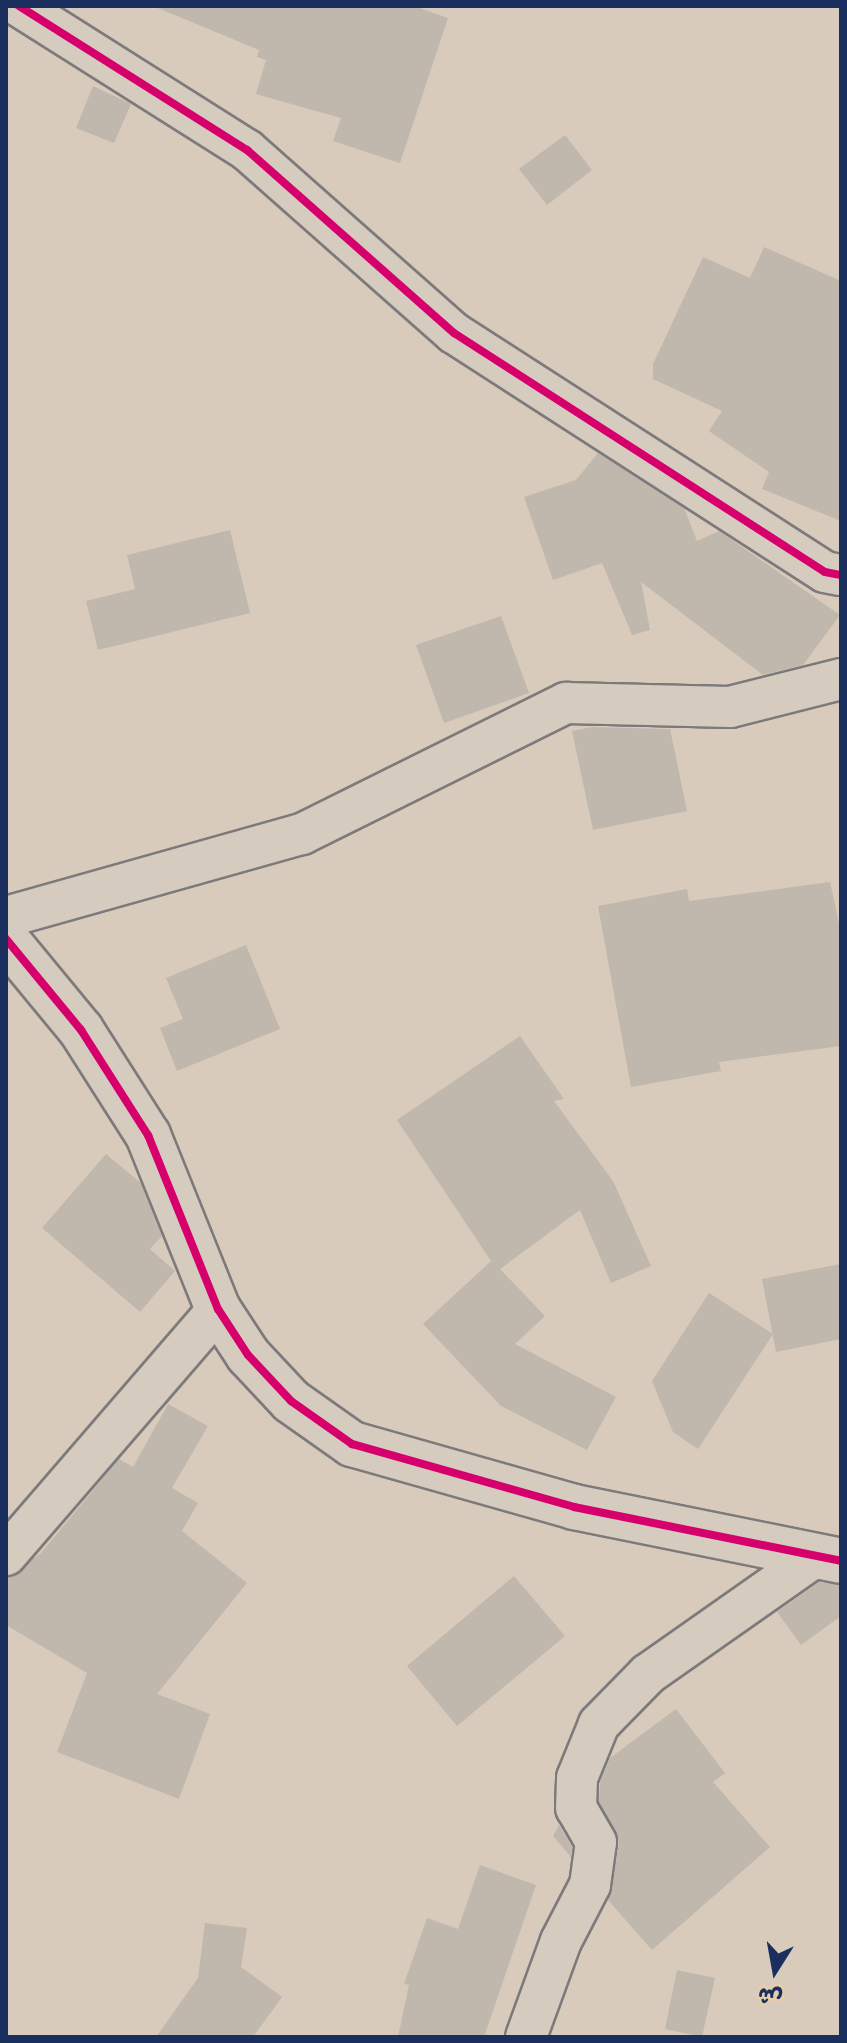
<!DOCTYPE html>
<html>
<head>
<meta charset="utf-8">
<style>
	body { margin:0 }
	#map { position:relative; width:847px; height:2043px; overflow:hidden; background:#d9cbbb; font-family:"Indie Flower","Playpen Sans Arabic",sans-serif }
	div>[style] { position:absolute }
	.building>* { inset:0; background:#c0b7ad }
	.roads { filter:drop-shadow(2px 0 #7d7a7c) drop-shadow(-2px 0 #7d7a7c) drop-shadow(0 2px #7d7a7c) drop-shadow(0 -2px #7d7a7c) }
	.street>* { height:40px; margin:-20px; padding:0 20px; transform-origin:20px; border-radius:20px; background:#d5cbbf }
	.secondary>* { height:44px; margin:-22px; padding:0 22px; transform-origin:22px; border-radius:22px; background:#d5cbbf }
	.cycleway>* { height:8px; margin:-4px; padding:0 4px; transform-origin:4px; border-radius:4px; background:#d6006c }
	span { translate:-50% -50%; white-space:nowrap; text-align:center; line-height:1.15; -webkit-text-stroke:6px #e6ccae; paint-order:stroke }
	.frame { position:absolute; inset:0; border:8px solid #1b2f5e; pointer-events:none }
	.north { position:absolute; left:735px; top:1931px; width:80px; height:80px; -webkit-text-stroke:6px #e6ccae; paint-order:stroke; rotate:191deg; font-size:22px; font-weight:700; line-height:32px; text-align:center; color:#1b2f5e }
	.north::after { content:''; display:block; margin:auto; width:28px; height:36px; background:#1b2f5e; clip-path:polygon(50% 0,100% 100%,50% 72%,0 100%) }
</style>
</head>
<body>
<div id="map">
	<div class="building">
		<div style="clip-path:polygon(153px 6px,414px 6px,448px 18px,400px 163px,333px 141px,341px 118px,256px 94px,266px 60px,257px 57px,259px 50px)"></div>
		<div style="clip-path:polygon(93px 86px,131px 104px,114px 143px,76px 128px)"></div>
		<div style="clip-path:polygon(565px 135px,592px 170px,547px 205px,519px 169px)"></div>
		<div style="clip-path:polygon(764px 247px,841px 281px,841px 521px,762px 489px,769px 472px,709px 431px,722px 411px,653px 379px,653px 364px,703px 257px,750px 278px)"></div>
		<div style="clip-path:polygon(598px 453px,684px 508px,697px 541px,719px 531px,840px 615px,803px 665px,763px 675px,641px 582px,650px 630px,632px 635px,602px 563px,553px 580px,524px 497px,576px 480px)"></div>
		<div style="clip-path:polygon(230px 530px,250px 613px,98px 650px,86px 601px,135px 589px,127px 555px)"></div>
		<div style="clip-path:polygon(501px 616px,529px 693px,444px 723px,416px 645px)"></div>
		<div style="clip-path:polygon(592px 727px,670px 729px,687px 811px,593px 830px,572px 731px)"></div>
		<div style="clip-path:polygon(830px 882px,841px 933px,841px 1046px,719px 1062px,721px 1071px,631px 1087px,598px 906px,687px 889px,689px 901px)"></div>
		<div style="clip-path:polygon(246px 945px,280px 1029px,177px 1071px,160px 1028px,183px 1019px,166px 978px)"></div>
		<div style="clip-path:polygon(520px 1036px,564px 1099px,554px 1101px,613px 1181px,651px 1266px,611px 1283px,580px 1210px,500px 1269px,545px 1316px,515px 1344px,616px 1397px,587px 1450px,501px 1406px,423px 1324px,491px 1261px,397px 1120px)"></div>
		<div style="clip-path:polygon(106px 1154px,141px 1183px,162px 1236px,150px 1249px,175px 1271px,140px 1312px,42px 1228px)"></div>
		<div style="clip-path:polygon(841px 1264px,841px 1339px,776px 1352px,762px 1279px)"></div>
		<div style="clip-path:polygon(709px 1293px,773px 1334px,698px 1449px,673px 1432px,652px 1381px)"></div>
		<div style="clip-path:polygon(168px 1404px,208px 1426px,172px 1488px,198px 1503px,182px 1531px,247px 1583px,157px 1694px,210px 1714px,179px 1799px,57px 1752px,87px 1673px,6px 1625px,6px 1577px,41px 1553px,119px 1459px,133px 1467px)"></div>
		<div style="clip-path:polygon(514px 1576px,565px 1636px,457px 1726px,407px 1666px)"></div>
		<div style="clip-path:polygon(819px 1582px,841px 1585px,841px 1616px,801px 1645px,777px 1612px)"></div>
		<div style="clip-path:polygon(676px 1709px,725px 1773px,713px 1782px,770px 1847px,652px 1950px,608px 1900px,619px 1844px,599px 1802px,600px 1783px,610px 1758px)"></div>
		<div style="clip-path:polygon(559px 1825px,572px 1847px,571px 1857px,553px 1836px)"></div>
		<div style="clip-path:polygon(480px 1865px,536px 1885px,484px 2037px,398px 2037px,409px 1985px,404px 1984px,427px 1918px,458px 1929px)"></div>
		<div style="clip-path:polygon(205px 1923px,247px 1928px,241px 1967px,282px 1997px,253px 2037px,156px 2037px,198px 1978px)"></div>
		<div style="clip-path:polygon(677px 1970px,715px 1978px,702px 2037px,665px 2029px)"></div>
	</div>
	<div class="roads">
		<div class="street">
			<div style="left:19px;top:6px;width:270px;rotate:32.3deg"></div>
			<div style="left:247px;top:150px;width:276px;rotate:41.5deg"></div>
			<div style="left:454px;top:333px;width:441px;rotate:32.8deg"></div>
			<div style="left:825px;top:572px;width:16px;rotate:11deg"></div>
			<div style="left:6px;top:917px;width:307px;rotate:-15.7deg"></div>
			<div style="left:302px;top:834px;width:295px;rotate:-26.4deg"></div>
			<div style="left:566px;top:703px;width:164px;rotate:1.4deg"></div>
			<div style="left:730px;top:707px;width:114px;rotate:-14.2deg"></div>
			<div style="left:6px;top:1555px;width:325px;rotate:-49.2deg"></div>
			<div style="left:526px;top:2037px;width:102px;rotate:-70deg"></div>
			<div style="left:561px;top:1941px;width:63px;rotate:-62.6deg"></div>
			<div style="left:590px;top:1885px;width:43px;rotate:-82.1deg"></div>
			<div style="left:596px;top:1842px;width:39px;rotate:-120deg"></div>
			<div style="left:576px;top:1808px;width:30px;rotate:-88deg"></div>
			<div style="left:577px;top:1778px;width:58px;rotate:-67.8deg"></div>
			<div style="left:599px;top:1724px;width:70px;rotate:-45.6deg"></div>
			<div style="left:648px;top:1674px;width:202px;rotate:-35.1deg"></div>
		</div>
		<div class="secondary">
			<div style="left:6px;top:939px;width:118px;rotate:50.5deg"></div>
			<div style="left:81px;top:1030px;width:125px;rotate:57.5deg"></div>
			<div style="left:148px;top:1135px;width:188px;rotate:68.1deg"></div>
			<div style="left:218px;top:1309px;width:55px;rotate:56.9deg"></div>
			<div style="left:248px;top:1355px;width:63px;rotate:46.9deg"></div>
			<div style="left:291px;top:1401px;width:75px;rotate:35.2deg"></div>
			<div style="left:352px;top:1444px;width:231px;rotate:15.8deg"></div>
			<div style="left:574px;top:1507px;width:272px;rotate:11.4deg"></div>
		</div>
	</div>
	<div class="cycleway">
		<div style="left:19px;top:6px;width:270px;rotate:32.3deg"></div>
		<div style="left:247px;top:150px;width:276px;rotate:41.5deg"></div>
		<div style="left:454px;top:333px;width:441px;rotate:32.8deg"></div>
		<div style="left:825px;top:572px;width:16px;rotate:11deg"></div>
		<div style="left:6px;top:939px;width:118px;rotate:50.5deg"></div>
		<div style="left:81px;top:1030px;width:125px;rotate:57.5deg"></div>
		<div style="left:148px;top:1135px;width:188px;rotate:68.1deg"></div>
		<div style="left:218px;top:1309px;width:55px;rotate:56.9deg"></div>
		<div style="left:248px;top:1355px;width:63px;rotate:46.9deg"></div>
		<div style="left:291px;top:1401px;width:75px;rotate:35.2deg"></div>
		<div style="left:352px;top:1444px;width:231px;rotate:15.8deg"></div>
		<div style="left:574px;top:1507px;width:272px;rotate:11.4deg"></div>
	</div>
	<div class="frame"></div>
	<div class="north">ش</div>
</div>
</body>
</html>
